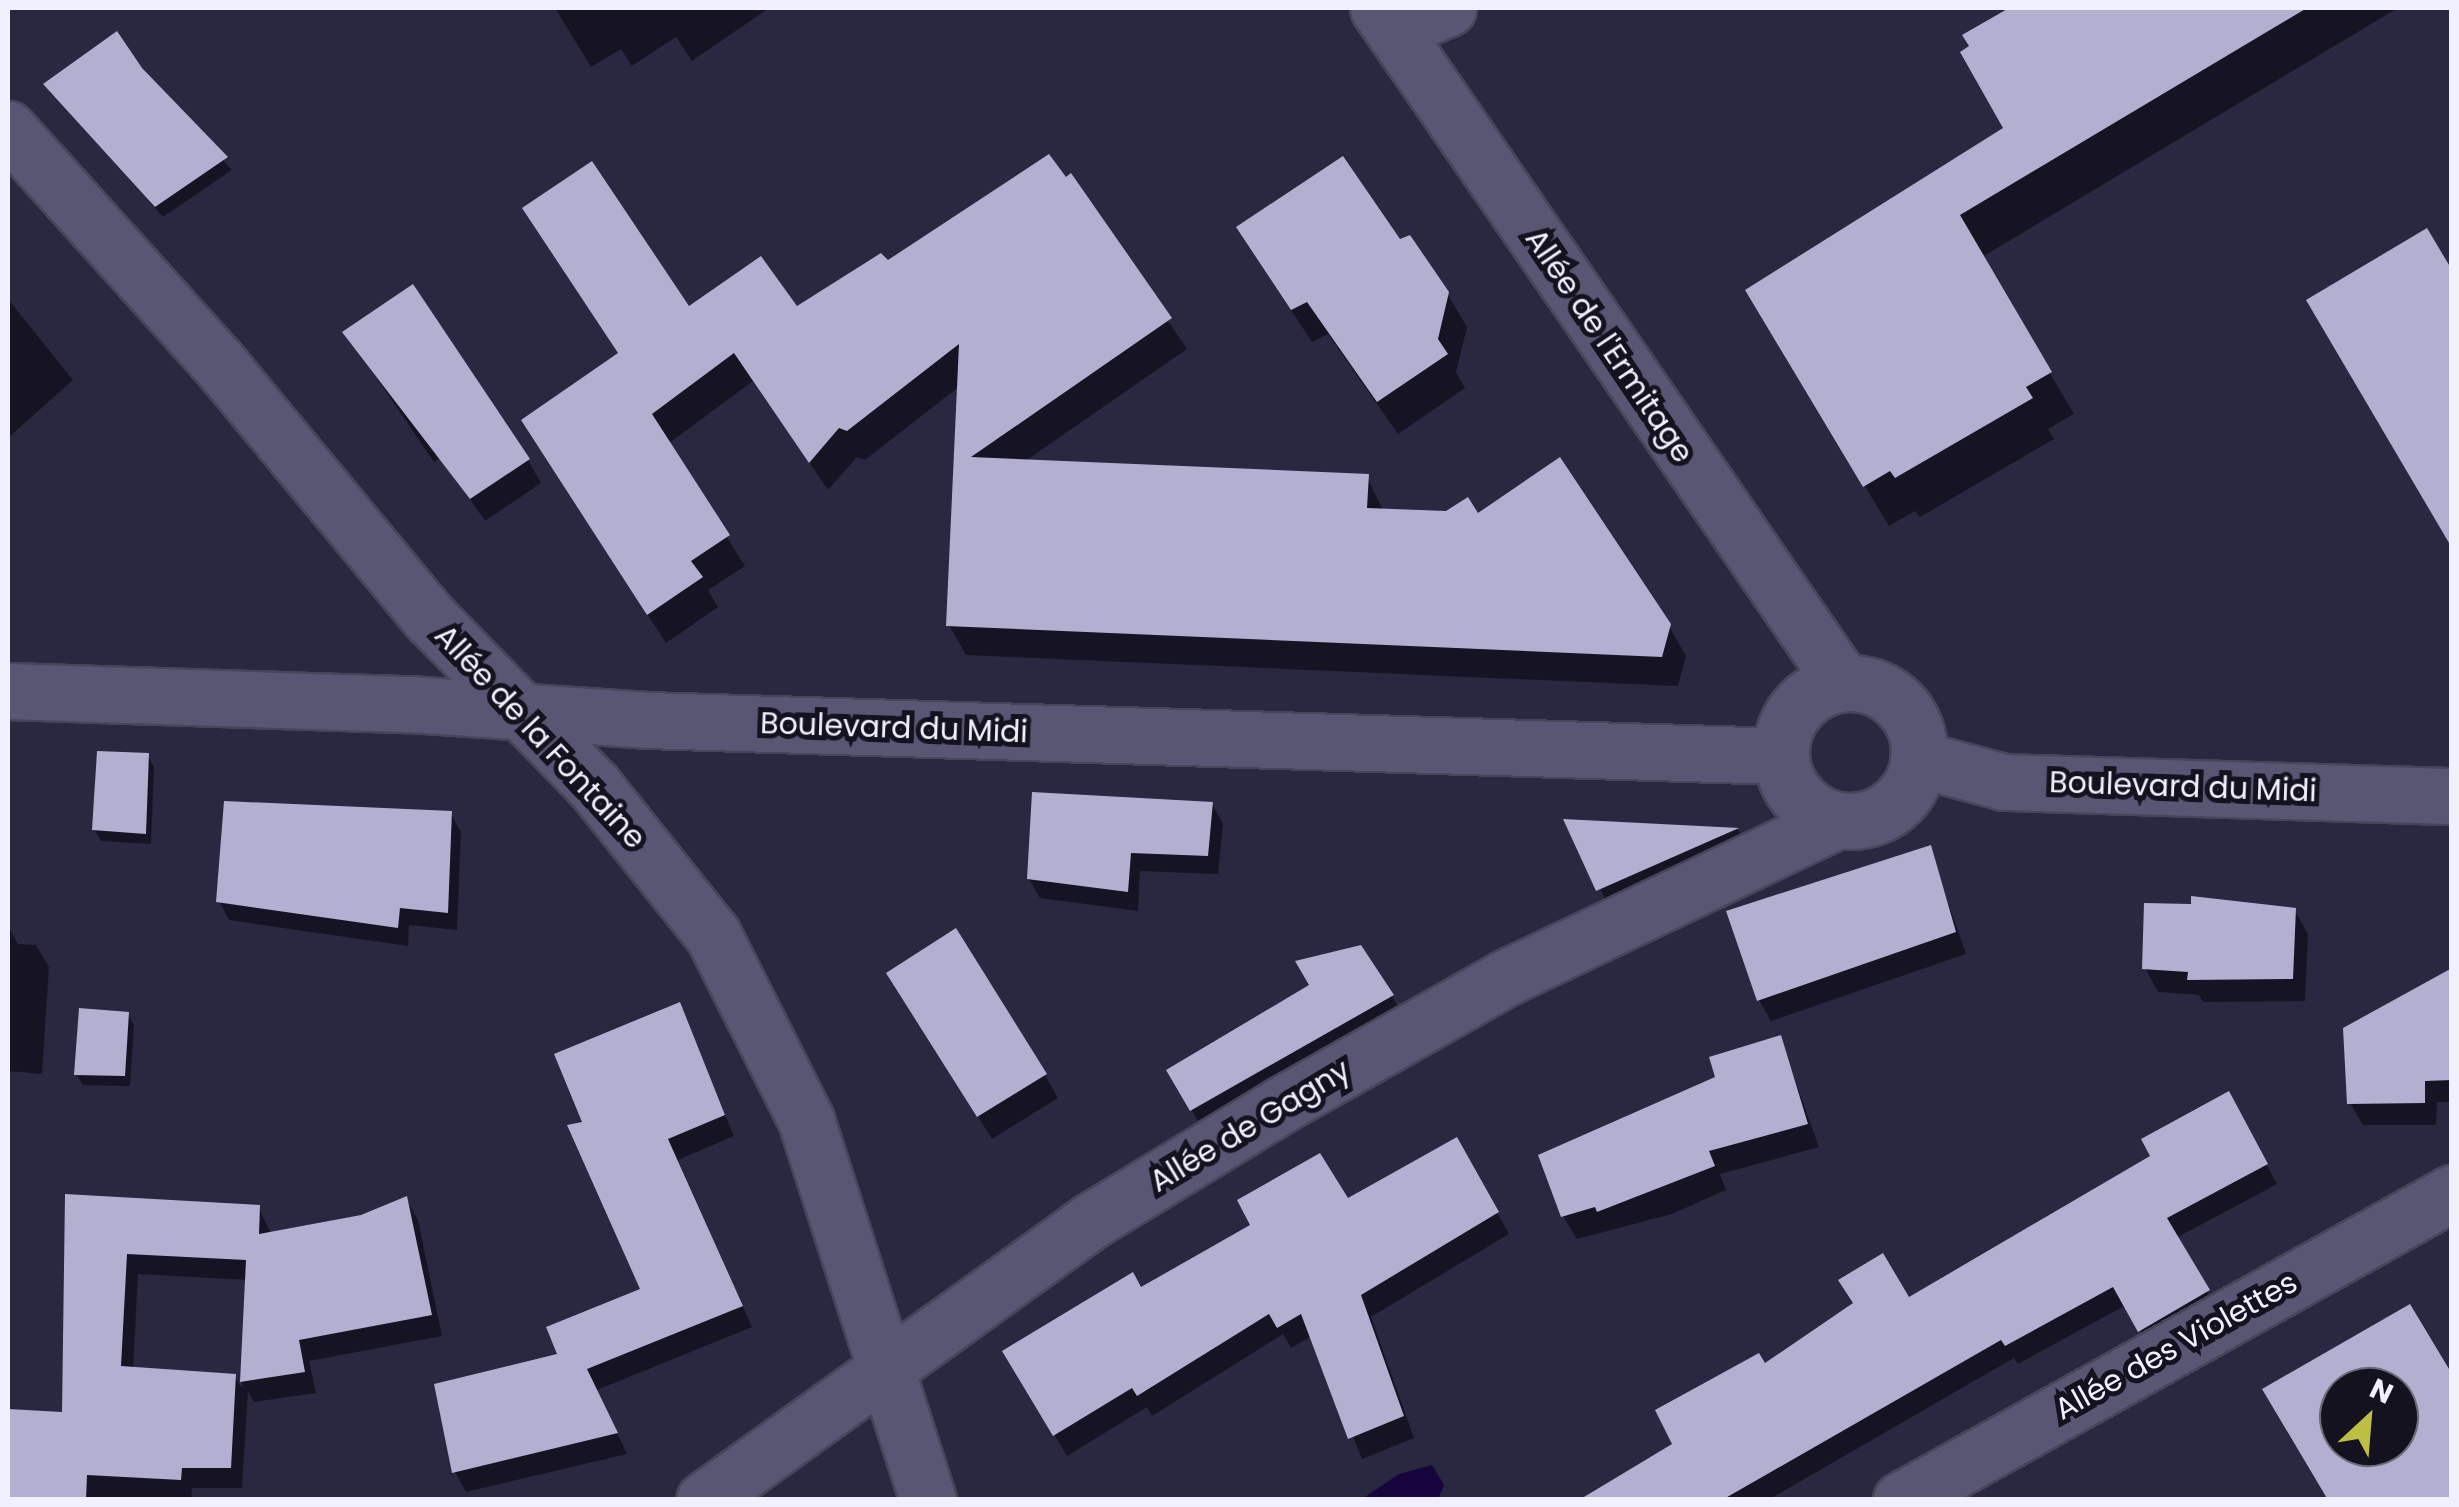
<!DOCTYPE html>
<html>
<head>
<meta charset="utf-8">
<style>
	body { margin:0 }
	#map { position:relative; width:2459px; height:1507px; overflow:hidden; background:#2a2741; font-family:Poppins,sans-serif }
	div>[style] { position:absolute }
	.water>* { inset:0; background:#17053d }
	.shadow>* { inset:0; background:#0007 }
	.building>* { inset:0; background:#b2afd1 }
	.roads { filter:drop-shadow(2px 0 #48455b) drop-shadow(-2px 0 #48455b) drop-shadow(0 2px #48455b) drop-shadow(0 -2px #48455b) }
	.street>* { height:55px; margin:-27.5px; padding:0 27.5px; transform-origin:27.5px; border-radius:27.5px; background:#595674 }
	.secondary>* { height:55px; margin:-27.5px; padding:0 27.5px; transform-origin:27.5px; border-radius:27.5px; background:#595674 }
	.secondary>.ring { margin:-27.5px; padding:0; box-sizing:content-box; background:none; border:55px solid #595674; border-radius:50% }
	span { translate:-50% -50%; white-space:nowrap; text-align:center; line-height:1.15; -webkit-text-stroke:10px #13121e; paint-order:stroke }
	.street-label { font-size:30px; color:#f1f0fe }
	.frame { position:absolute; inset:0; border:10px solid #f1f0fe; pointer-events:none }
	.north { position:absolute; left:2319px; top:1367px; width:100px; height:100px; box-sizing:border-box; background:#13121e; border:2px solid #6c6b78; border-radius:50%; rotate:26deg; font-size:28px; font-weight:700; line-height:40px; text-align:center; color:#f1f0fe }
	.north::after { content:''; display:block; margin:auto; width:35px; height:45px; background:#bebe42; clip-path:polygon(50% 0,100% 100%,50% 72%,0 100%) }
</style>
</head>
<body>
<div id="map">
	<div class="water">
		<div style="clip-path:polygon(1432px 1465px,1444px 1485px,1438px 1499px,1362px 1499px,1399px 1474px)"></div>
	</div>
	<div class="shadow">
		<div style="clip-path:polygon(555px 8px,769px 8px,692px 61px,676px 37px,632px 66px,621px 49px,591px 67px)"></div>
		<div style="clip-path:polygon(2037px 8px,2398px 8px,1982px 257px,2074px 414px,2048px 429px,2054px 439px,1920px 517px,1915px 511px,1889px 526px,1771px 331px,2006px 129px,1964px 52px)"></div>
		<div style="clip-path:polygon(140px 70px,232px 170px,163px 217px,47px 84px)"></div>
		<div style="clip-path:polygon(1070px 177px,1187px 349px,1024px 462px,1367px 477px,1384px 512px,1478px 516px,1669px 626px,1686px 656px,1678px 686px,966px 655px,949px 625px,960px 386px,865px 460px,857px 457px,828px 490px,753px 381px,668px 444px,745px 566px,708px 590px,718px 607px,666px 643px,541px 450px,688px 309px,796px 310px)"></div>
		<div style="clip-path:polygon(1399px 242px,1447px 293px,1467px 327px,1456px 372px,1465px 388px,1398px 434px,1328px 334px,1312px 342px,1259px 261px)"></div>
		<div style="clip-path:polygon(8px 299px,73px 380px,9px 437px,8px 435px)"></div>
		<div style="clip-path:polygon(346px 333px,528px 460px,541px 483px,485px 521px,441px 457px,434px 462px)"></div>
		<div style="clip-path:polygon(148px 756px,154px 767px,151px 844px,101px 841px,94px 829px)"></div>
		<div style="clip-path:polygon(1212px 804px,1223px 824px,1218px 874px,1140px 871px,1138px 911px,1040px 898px,1029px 879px)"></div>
		<div style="clip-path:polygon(451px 814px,461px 832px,457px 930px,409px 925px,408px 946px,229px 920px,219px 901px)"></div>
		<div style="clip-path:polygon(1567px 821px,1738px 830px,1750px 852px,1612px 913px)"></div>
		<div style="clip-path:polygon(1929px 848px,1966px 954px,1771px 1021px,1759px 1000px)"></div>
		<div style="clip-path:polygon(2194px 898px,2295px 911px,2308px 934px,2305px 1001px,2203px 1002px,2199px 995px,2158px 992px,2145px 968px)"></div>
		<div style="clip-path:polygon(8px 926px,18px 944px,36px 945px,49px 967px,42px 1074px,8px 1071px)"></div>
		<div style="clip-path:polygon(2452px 971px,2452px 1102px,2437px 1102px,2436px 1125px,2363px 1125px,2350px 1103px)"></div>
		<div style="clip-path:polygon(1312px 986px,1392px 996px,1402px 1014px,1202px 1128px,1169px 1070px)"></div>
		<div style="clip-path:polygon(902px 996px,1045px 1075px,1058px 1098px,992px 1139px)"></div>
		<div style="clip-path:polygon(678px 1005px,734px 1136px,678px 1160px,752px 1327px,597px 1390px,627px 1454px,466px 1492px,455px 1472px,560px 1356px,643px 1290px,586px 1124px)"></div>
		<div style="clip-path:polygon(128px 1014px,134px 1025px,130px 1086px,83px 1085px,76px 1074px)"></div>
		<div style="clip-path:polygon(1780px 1038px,1819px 1147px,1720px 1174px,1726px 1190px,1672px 1214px,1577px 1239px,1563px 1216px,1718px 1079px)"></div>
		<div style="clip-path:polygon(2239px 1114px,2277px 1184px,2176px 1238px,2218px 1311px,2152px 1349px,2126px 1305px,2018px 1364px,2014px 1358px,1768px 1500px,1615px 1500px,1764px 1367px,1909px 1301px)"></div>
		<div style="clip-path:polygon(1456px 1140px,1509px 1234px,1371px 1317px,1414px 1438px,1362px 1459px,1312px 1336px,1291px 1348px,1283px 1334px,1152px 1416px,1147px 1407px,1067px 1456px,1006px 1352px,1347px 1201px)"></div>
		<div style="clip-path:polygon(evenodd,67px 1197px,259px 1208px,271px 1234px,362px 1217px,406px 1199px,418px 1220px,442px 1336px,309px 1361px,316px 1393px,254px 1402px,248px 1391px,242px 1488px,192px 1488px,191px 1500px,8px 1500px,8px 1411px,64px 1415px,67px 1197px,138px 1274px,248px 1280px,242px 1388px,235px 1377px,133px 1370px,138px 1274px)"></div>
	</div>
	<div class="building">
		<div style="clip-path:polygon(2009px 8px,2307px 8px,1960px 215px,2052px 372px,2026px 387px,2033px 398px,1895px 478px,1890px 471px,1863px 487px,1745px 290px,2003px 128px,1960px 52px,1969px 46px,1962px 35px)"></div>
		<div style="clip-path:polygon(117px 31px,142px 68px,228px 157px,155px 207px,43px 84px)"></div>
		<div style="clip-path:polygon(1049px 154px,1066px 177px,1071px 173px,1172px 318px,971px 457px,1369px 474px,1367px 508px,1446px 511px,1468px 497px,1478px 513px,1560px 457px,1671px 624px,1662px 657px,946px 626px,959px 344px,847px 431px,839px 428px,809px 463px,734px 353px,652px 414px,730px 535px,691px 561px,703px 577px,647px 615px,521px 420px,618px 353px,522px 208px,592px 161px,689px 306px,761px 256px,797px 306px,881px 253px,888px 260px)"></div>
		<div style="clip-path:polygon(1343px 156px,1400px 239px,1410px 235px,1449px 292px,1438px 339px,1448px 354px,1377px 402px,1307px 302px,1291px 310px,1236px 227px)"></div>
		<div style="clip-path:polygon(2427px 228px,2452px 270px,2452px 548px,2306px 300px)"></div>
		<div style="clip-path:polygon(413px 284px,530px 459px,470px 499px,342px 332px)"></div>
		<div style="clip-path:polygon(97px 751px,149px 753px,146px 834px,92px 830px)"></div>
		<div style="clip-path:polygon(1032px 792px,1213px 802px,1208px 856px,1131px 853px,1128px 892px,1027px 879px)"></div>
		<div style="clip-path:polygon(224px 801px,452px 811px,448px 913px,400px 908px,398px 928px,216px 902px)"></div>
		<div style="clip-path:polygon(1563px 819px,1739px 828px,1596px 891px)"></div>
		<div style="clip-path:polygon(1931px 845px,1956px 932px,1757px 1001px,1726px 911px)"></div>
		<div style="clip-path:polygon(2191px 896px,2296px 908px,2293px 979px,2187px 980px,2188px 972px,2142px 969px,2144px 903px,2191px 904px)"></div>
		<div style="clip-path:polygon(956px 928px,1047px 1074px,977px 1117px,886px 973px)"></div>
		<div style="clip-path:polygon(1361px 945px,1394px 995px,1190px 1111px,1166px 1070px,1309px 985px,1295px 961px)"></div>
		<div style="clip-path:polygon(2452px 968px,2452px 1080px,2425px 1081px,2425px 1103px,2347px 1104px,2343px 1028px)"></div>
		<div style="clip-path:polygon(680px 1002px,725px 1115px,668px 1139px,743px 1306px,587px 1369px,618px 1433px,452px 1473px,434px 1384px,557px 1354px,546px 1327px,640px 1289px,567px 1125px,582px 1122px,554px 1054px)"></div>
		<div style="clip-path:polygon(79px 1008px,129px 1012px,125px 1076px,74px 1075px)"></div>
		<div style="clip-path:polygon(1781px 1035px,1808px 1124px,1709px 1151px,1715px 1166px,1597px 1212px,1595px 1207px,1561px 1217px,1538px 1155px,1715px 1077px,1709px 1057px)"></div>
		<div style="clip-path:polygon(2229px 1091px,2268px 1164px,2167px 1218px,2210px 1290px,2138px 1332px,2113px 1287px,2005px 1346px,2001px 1340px,1722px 1500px,1579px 1500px,1672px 1444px,1655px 1410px,1759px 1353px,1765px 1363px,1853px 1303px,1838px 1280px,1883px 1253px,1909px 1297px,2150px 1156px,2141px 1139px)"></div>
		<div style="clip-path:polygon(1457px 1137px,1499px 1212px,1361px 1295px,1404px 1416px,1348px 1439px,1301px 1314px,1277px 1328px,1269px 1314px,1137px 1396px,1132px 1388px,1053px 1436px,1002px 1351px,1133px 1272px,1141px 1287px,1250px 1225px,1237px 1200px,1320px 1153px,1348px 1198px)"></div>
		<div style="clip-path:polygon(65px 1194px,260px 1205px,259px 1234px,361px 1215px,407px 1196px,432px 1315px,299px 1340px,305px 1372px,240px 1382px,246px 1260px,127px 1254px,121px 1366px,236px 1374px,231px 1468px,182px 1468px,181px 1480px,87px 1475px,86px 1500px,8px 1500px,8px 1409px,62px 1412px)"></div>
		<div style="clip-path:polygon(evenodd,2410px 1304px,2452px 1374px,2452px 1500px,2328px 1500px,2262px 1389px,2410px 1304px,2339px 1387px,2399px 1387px,2399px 1447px,2339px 1447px,2339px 1387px)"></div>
	</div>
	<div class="roads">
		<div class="street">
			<div style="left:1378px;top:8px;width:820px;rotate:55.44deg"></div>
			<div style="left:1394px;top:31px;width:59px;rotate:-23.1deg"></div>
			<div style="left:8px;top:129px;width:320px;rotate:48deg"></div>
			<div style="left:222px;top:367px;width:326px;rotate:50.4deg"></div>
			<div style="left:430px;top:618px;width:235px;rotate:45.7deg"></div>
			<div style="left:594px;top:786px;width:191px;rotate:51.4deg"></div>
			<div style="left:713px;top:935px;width:207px;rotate:63.3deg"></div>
			<div style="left:806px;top:1120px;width:399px;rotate:72.2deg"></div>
			<div style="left:704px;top:1500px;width:477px;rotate:-35.8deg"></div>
			<div style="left:1091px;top:1221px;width:223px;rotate:-31.4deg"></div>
			<div style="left:1281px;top:1105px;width:260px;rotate:-29.5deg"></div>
			<div style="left:1507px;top:977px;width:365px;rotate:-25.4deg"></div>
			<div style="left:1901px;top:1500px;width:631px;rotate:-29.13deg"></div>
		</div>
		<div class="secondary">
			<div class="ring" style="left:1781px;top:683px;width:83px;height:83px"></div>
			<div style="left:8px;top:691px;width:401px;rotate:1.9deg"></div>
			<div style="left:409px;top:704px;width:239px;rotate:3.8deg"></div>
			<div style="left:647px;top:720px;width:1134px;rotate:1.82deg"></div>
			<div style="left:1918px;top:759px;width:89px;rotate:15deg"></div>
			<div style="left:2004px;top:782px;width:448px;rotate:1.8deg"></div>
		</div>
	</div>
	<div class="street-label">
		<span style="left:1609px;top:346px;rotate:56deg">Allée de l'Ermitage</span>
		<span style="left:894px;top:728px;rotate:2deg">Boulevard du Midi</span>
		<span style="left:540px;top:737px;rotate:47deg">Allée de la Fontaine</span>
		<span style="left:2183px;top:787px;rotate:2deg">Boulevard du Midi</span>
		<span style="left:1250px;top:1126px;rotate:-31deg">Allée de Gagny</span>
		<span style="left:2176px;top:1346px;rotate:-29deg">Allée des Violettes</span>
	</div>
	<div class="frame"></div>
	<div class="north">N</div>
</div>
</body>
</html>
